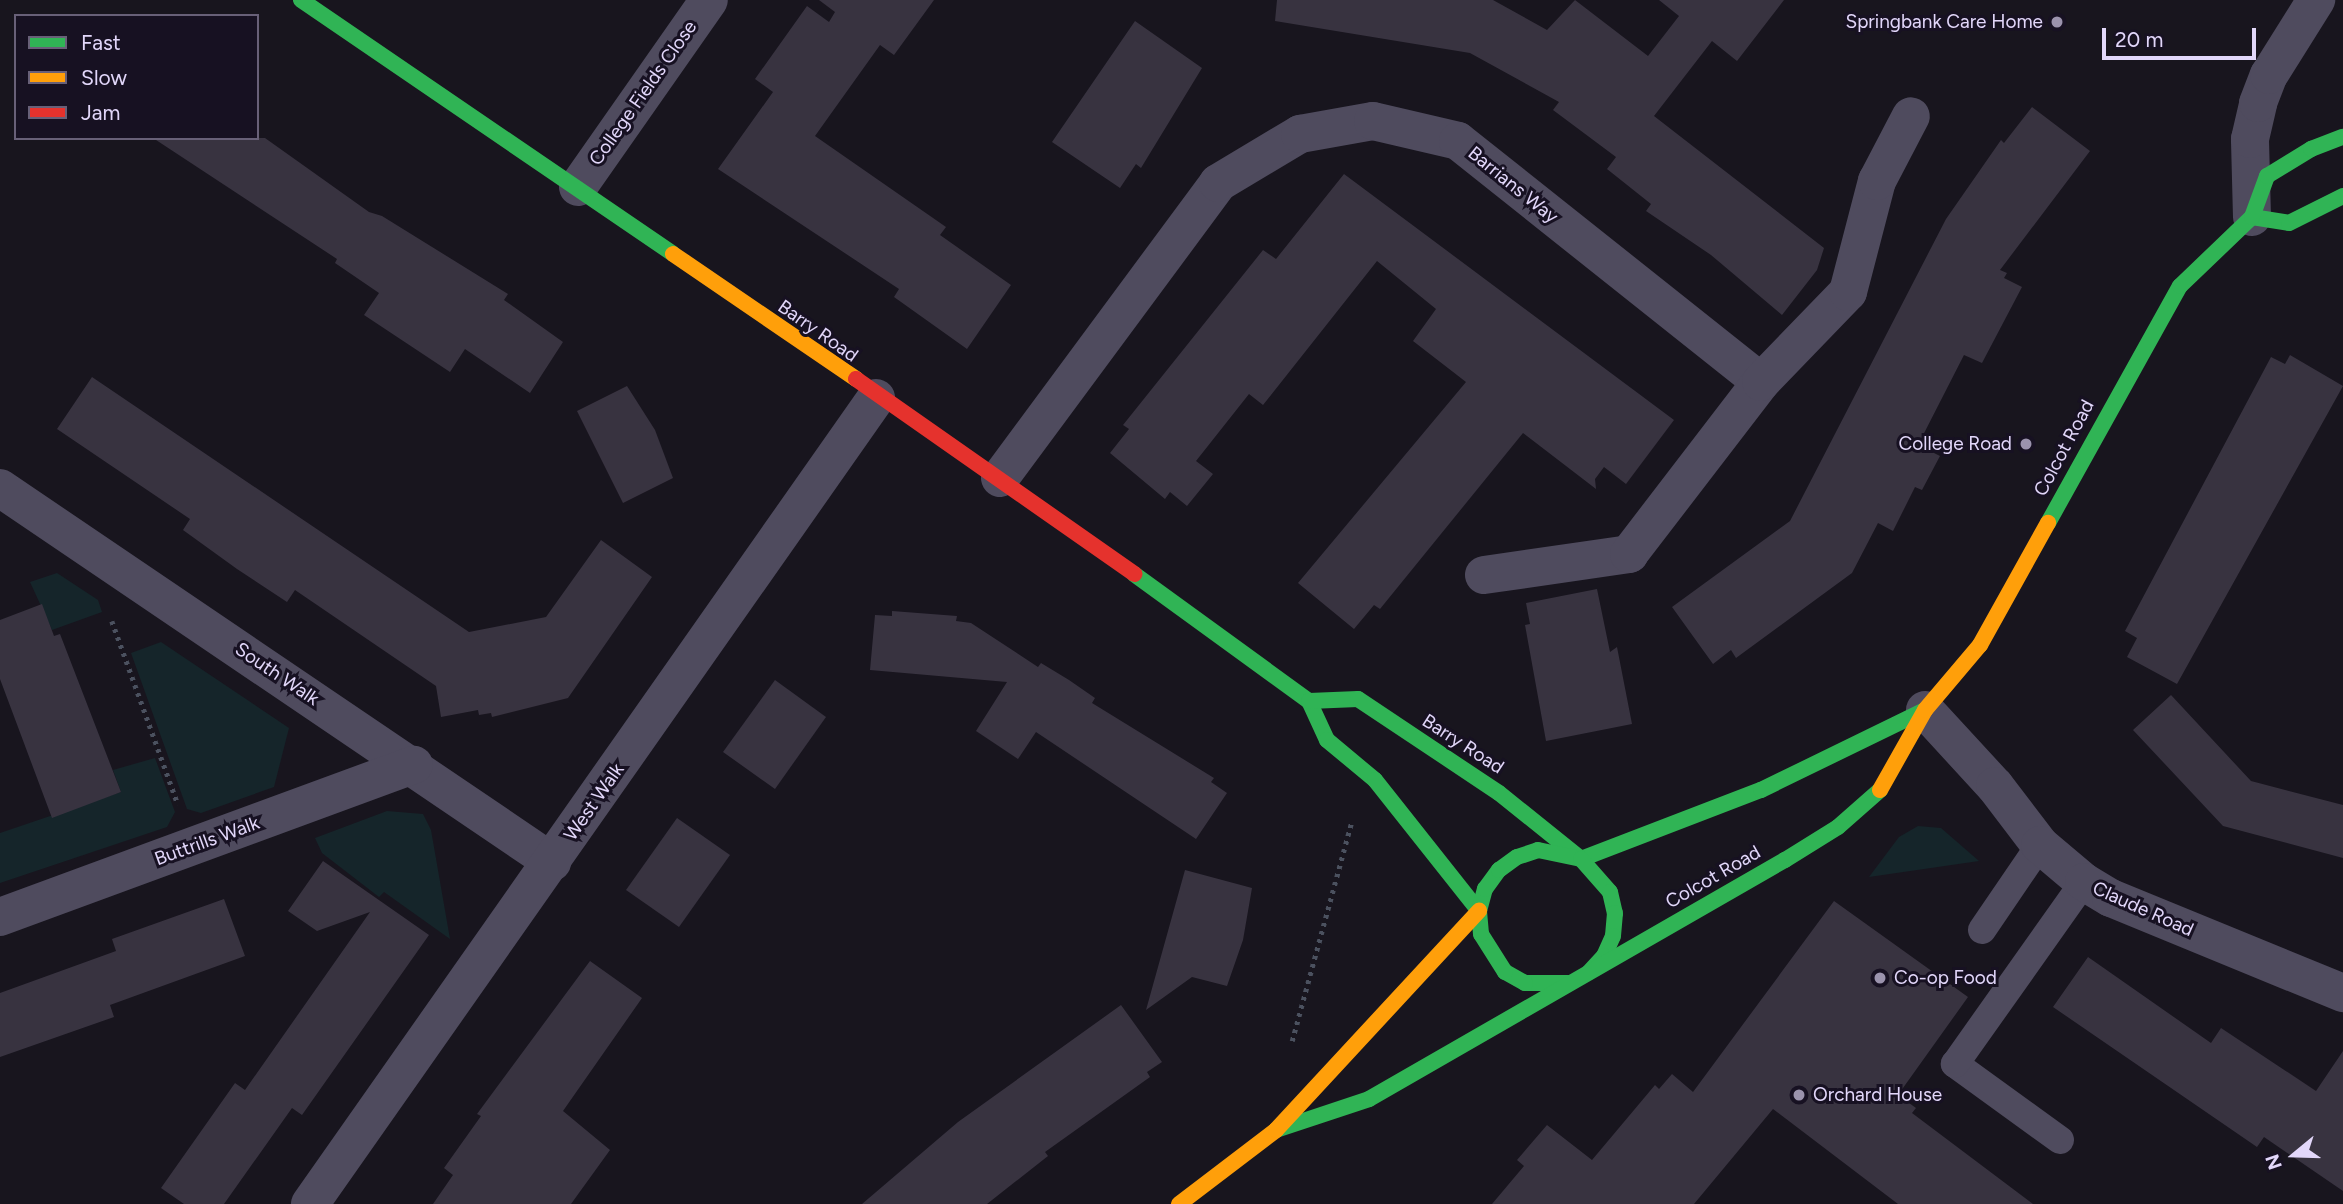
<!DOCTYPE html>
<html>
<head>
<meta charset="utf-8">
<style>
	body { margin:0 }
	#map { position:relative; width:2343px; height:1204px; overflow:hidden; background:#18151e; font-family:Figtree,sans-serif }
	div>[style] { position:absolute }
	.green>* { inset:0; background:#15252a }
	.building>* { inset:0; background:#383340 }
	.path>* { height:4.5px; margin-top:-2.25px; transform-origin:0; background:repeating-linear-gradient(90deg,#4b515f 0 3.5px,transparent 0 8.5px) }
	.lane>* { height:28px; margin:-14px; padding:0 14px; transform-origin:14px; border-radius:14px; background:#4f4b5e }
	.street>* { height:38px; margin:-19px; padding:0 19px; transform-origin:19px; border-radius:19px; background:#4f4b5e }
	.fast>* { height:16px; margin:-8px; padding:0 8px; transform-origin:8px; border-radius:8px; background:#30b455 }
	.slow>* { height:16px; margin:-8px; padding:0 8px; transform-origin:8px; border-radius:8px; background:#ff9f0a }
	.jam>* { height:16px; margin:-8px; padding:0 8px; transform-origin:8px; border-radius:8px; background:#e5322d }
	.dots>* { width:19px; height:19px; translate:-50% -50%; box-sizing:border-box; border:4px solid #171122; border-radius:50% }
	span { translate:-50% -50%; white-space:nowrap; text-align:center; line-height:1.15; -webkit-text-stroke:6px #171122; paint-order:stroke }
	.poi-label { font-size:19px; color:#e2d7fa }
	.right { translate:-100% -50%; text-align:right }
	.left { translate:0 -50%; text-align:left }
	.street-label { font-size:19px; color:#e2d7fa }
	.legend { position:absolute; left:14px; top:14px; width:245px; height:126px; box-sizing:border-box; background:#171122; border:2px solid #686078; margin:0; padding:9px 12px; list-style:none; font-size:21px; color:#e2d7fa }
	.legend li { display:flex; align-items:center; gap:14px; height:35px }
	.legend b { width:35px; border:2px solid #686078 }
	.north { position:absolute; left:2259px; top:1120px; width:70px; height:70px; -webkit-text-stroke:5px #171122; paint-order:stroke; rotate:251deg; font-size:19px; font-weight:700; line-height:28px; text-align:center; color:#e2d7fa }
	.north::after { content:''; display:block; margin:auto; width:24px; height:32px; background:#e2d7fa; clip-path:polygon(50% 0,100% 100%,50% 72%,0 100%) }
	.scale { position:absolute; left:2102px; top:28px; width:154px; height:32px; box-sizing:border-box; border:4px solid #e2d7fa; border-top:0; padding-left:9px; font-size:21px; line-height:24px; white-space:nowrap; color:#e2d7fa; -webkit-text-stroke:5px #171122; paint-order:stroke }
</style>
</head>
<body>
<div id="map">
	<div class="green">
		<div style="clip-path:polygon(57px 573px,98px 600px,102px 612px,52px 630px,30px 582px)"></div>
		<div style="clip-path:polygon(161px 642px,289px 728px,274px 787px,201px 813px,187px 809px,131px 653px)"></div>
		<div style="clip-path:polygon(155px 758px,175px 812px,167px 827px,0 883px,0 833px,121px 792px,113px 770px)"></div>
		<div style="clip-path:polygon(387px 811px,423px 814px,431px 830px,450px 939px,384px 892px,379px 897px,322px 853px,315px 838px)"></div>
		<div style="clip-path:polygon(1918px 826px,1941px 828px,1979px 861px,1869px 877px,1899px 837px)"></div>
	</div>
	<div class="building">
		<div style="clip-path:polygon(819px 0,934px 0,894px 55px,880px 45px,815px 136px,946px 227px,940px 235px,1011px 285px,967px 349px,894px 297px,899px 289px,718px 169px,773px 92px,755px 79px,807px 6px,829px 22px,835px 12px)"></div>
		<div style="clip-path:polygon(1277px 0,1493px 0,1547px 30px,1575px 0,1648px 56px,1679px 16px,1659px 0,1784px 0,1737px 61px,1712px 41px,1654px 116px,1824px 248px,1817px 270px,1782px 315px,1711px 255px,1646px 211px,1651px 204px,1607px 169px,1616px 157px,1553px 110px,1559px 102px,1470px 53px,1275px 21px)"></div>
		<div style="clip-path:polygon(1135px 21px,1202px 68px,1141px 168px,1136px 164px,1120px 188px,1052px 142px)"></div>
		<div style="clip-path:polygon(2032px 107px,2090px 151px,2000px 270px,2007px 273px,2004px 278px,2022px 287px,1982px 363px,1964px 355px,1918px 445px,1940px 456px,1922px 490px,1915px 487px,1893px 531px,1878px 523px,1852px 573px,1736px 658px,1731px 650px,1713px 664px,1672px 607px,1790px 521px,1946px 219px,2001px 140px,2004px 143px)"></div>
		<div style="clip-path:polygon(153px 138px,265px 138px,369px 212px,382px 216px,508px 294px,504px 300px,563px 342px,530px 393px,465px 349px,450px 372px,364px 315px,379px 293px,335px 263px,337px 259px)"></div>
		<div style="clip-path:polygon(1344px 174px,1674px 420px,1626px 484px,1604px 467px,1595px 479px,1596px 489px,1523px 433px,1380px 609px,1374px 605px,1354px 629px,1298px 583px,1466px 382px,1413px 341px,1436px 309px,1377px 261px,1263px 405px,1249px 394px,1196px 461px,1213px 474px,1187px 506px,1170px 492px,1165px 499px,1110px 453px,1129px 429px,1123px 425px,1263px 250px,1276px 259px)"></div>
		<div style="clip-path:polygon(2290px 355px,2343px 386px,2177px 684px,2127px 657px,2137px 638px,2125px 631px,2271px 357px,2285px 364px)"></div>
		<div style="clip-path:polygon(92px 377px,469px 632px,546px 617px,601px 540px,652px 577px,568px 698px,492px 717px,491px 713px,479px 715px,478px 710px,441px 717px,436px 686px,295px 590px,287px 602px,237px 569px,183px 530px,190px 519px,57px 429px)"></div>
		<div style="clip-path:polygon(627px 386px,655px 430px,673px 478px,623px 503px,577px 411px)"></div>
		<div style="clip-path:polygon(1597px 589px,1610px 652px,1617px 647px,1632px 724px,1546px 741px,1525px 625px,1530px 624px,1526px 603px)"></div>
		<div style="clip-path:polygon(42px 604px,54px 636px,60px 634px,121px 792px,52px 818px,0 679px,0 620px)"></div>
		<div style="clip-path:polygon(892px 611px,957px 616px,956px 621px,971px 623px,1038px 667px,1041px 663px,1069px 680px,1095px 698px,1092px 703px,1214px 778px,1211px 782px,1227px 793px,1196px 839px,1036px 732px,1018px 759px,976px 731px,1007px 682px,870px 670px,875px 615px,892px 616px)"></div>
		<div style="clip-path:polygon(775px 680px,826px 717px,775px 789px,723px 752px)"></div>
		<div style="clip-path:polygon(2171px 695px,2251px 781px,2343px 805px,2343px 858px,2223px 826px,2133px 730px)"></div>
		<div style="clip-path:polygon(677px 818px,730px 855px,679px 927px,626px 890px)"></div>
		<div style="clip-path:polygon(323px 861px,429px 935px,302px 1115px,292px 1108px,224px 1204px,184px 1204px,161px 1188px,235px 1083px,245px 1090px,370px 912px,317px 931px,288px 911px)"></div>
		<div style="clip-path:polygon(1185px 870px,1252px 888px,1243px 940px,1227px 986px,1192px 977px,1146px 1010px)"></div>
		<div style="clip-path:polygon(224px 899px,245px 956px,110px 1005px,114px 1017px,0 1057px,0 993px,116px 951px,112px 939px)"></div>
		<div style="clip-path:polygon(1834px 901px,1968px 997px,1898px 1095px,1916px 1108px,1912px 1113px,2033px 1204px,1898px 1204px,1773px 1109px,1694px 1204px,1492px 1204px,1524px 1166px,1517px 1160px,1547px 1125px,1592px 1160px,1655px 1085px,1659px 1089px,1672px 1074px,1693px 1092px)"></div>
		<div style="clip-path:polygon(2088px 957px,2211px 1043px,2221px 1028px,2316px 1091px,2343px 1051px,2343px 1191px,2264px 1137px,2257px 1147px,2053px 1007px)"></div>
		<div style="clip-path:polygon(590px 961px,642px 998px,563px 1111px,610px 1150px,571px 1204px,433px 1204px,453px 1175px,444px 1168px,481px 1116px,477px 1114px)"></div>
		<div style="clip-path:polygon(1121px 1005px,1162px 1062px,1147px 1072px,1150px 1077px,1045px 1152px,1048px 1156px,987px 1204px,862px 1204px,958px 1122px)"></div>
	</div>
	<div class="path">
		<div style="left:112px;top:621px;width:195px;rotate:70.2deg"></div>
		<div style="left:1292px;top:1041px;width:225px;rotate:-74.8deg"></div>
	</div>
	<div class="lane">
		<div style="left:1982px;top:930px;width:103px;rotate:-55.7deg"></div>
		<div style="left:2060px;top:1140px;width:130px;rotate:-144.1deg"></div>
		<div style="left:1955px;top:1064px;width:223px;rotate:-54.7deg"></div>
	</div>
	<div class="street">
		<div style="left:578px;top:187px;width:228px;rotate:-55deg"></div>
		<div style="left:2252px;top:217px;width:78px;rotate:-91.5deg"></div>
		<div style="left:2250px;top:139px;width:37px;rotate:-77deg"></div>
		<div style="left:2258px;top:103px;width:30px;rotate:-69deg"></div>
		<div style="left:2269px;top:75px;width:89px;rotate:-57.9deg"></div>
		<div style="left:1000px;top:478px;width:367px;rotate:-53.5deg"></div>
		<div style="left:1218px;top:183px;width:96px;rotate:-30.9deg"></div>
		<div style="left:1300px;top:134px;width:74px;rotate:-10.1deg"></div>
		<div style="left:1373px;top:121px;width:87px;rotate:13.2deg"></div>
		<div style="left:1458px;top:141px;width:387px;rotate:38.5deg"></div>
		<div style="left:0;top:488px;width:667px;rotate:34.12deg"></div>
		<div style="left:1484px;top:575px;width:147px;rotate:-8.2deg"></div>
		<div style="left:1629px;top:554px;width:217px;rotate:-52.5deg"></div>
		<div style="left:1761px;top:382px;width:125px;rotate:-46deg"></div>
		<div style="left:1848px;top:292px;width:115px;rotate:-75.4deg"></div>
		<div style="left:1877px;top:181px;width:73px;rotate:-62.4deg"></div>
		<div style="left:1925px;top:710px;width:103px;rotate:47.4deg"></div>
		<div style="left:1995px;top:786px;width:74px;rotate:52.7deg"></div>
		<div style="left:2040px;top:845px;width:57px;rotate:40.1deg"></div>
		<div style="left:2084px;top:882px;width:31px;rotate:31deg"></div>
		<div style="left:2111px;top:898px;width:251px;rotate:22.3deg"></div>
		<div style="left:0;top:917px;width:441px;rotate:-20.2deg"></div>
		<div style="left:310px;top:1204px;width:985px;rotate:-54.92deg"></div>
	</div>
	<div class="fast">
		<div style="left:301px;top:0;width:450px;rotate:34.3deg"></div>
		<div style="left:2252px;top:217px;width:37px;rotate:9deg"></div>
		<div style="left:2289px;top:223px;width:60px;rotate:-26.6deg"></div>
		<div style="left:2048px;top:523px;width:271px;rotate:-60.9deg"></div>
		<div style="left:2180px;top:286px;width:100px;rotate:-43.8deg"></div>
		<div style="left:2252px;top:217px;width:44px;rotate:-69.9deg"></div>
		<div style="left:2267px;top:176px;width:52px;rotate:-31.5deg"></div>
		<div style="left:2311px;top:149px;width:34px;rotate:-21deg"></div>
		<div style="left:1134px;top:574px;width:216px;rotate:36deg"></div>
		<div style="left:1309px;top:701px;width:43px;rotate:65.2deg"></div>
		<div style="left:1327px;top:740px;width:62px;rotate:39.8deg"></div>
		<div style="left:1375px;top:780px;width:167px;rotate:51.6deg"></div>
		<div style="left:1309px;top:701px;width:49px;rotate:-2.3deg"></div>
		<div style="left:1358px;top:699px;width:169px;rotate:33.7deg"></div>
		<div style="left:1499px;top:793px;width:105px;rotate:38.8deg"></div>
		<div style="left:1581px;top:859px;width:193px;rotate:-21deg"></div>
		<div style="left:1761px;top:790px;width:182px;rotate:-26deg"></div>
		<div style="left:1569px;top:983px;width:44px;rotate:180deg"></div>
		<div style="left:1525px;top:983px;width:23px;rotate:-151deg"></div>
		<div style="left:1505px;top:972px;width:45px;rotate:-122.3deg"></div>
		<div style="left:1481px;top:934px;width:23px;rotate:-95deg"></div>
		<div style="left:1479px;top:911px;width:23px;rotate:-75deg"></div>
		<div style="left:1485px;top:889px;width:24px;rotate:-54deg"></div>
		<div style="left:1499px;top:870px;width:22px;rotate:-36deg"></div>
		<div style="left:1517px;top:857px;width:22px;rotate:-18deg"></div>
		<div style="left:1538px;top:850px;width:44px;rotate:11.8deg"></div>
		<div style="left:1581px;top:859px;width:44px;rotate:48.7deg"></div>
		<div style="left:1610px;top:892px;width:22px;rotate:77deg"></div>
		<div style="left:1615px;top:913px;width:23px;rotate:95deg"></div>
		<div style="left:1613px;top:936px;width:22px;rotate:114deg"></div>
		<div style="left:1604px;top:956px;width:22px;rotate:133deg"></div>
		<div style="left:1276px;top:1130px;width:98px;rotate:-18.4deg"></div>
		<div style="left:1369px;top:1099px;width:480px;rotate:-29.9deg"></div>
		<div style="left:1785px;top:860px;width:62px;rotate:-31.9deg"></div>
		<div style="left:1838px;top:827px;width:56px;rotate:-41.4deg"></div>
	</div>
	<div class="slow">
		<div style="left:673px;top:254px;width:222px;rotate:34.3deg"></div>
		<div style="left:1880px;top:790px;width:92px;rotate:-60.6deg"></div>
		<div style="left:1925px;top:710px;width:85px;rotate:-49.8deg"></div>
		<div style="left:1980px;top:645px;width:140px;rotate:-60.9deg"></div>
		<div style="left:1179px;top:1204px;width:122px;rotate:-37.3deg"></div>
		<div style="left:1276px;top:1130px;width:299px;rotate:-47.2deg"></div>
	</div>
	<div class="jam">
		<div style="left:856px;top:379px;width:340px;rotate:35deg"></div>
	</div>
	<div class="dots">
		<div style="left:2057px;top:22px;background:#9b93ad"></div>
		<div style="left:2026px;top:444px;background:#9b93ad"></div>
		<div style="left:1880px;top:978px;background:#9b93ad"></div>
		<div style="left:1799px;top:1095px;background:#9b93ad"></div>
	</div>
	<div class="poi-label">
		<span class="right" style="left:2043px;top:22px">Springbank Care Home</span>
		<span class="right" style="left:2012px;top:444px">College Road</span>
		<span class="left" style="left:1894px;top:978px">Co-op Food</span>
		<span class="left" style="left:1813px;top:1095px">Orchard House</span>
	</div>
	<div class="street-label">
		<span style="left:643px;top:93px;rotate:-55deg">College Fields Close</span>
		<span style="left:1513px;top:185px;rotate:39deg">Barrians Way</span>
		<span style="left:818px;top:331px;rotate:35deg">Barry Road</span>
		<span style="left:2064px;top:448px;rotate:-62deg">Colcot Road</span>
		<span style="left:277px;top:674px;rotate:34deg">South Walk</span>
		<span style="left:1463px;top:744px;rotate:33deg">Barry Road</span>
		<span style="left:594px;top:802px;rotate:-55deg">West Walk</span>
		<span style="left:207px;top:841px;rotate:-20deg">Buttrills Walk</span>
		<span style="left:1713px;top:877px;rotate:-30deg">Colcot Road</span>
		<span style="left:2143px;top:909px;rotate:24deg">Claude Road</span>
	</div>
	<ul class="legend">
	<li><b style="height:9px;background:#30b455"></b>Fast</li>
	<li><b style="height:9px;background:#ff9f0a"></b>Slow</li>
	<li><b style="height:9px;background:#e5322d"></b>Jam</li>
	</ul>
	<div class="north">N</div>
	<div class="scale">20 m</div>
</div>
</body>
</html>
